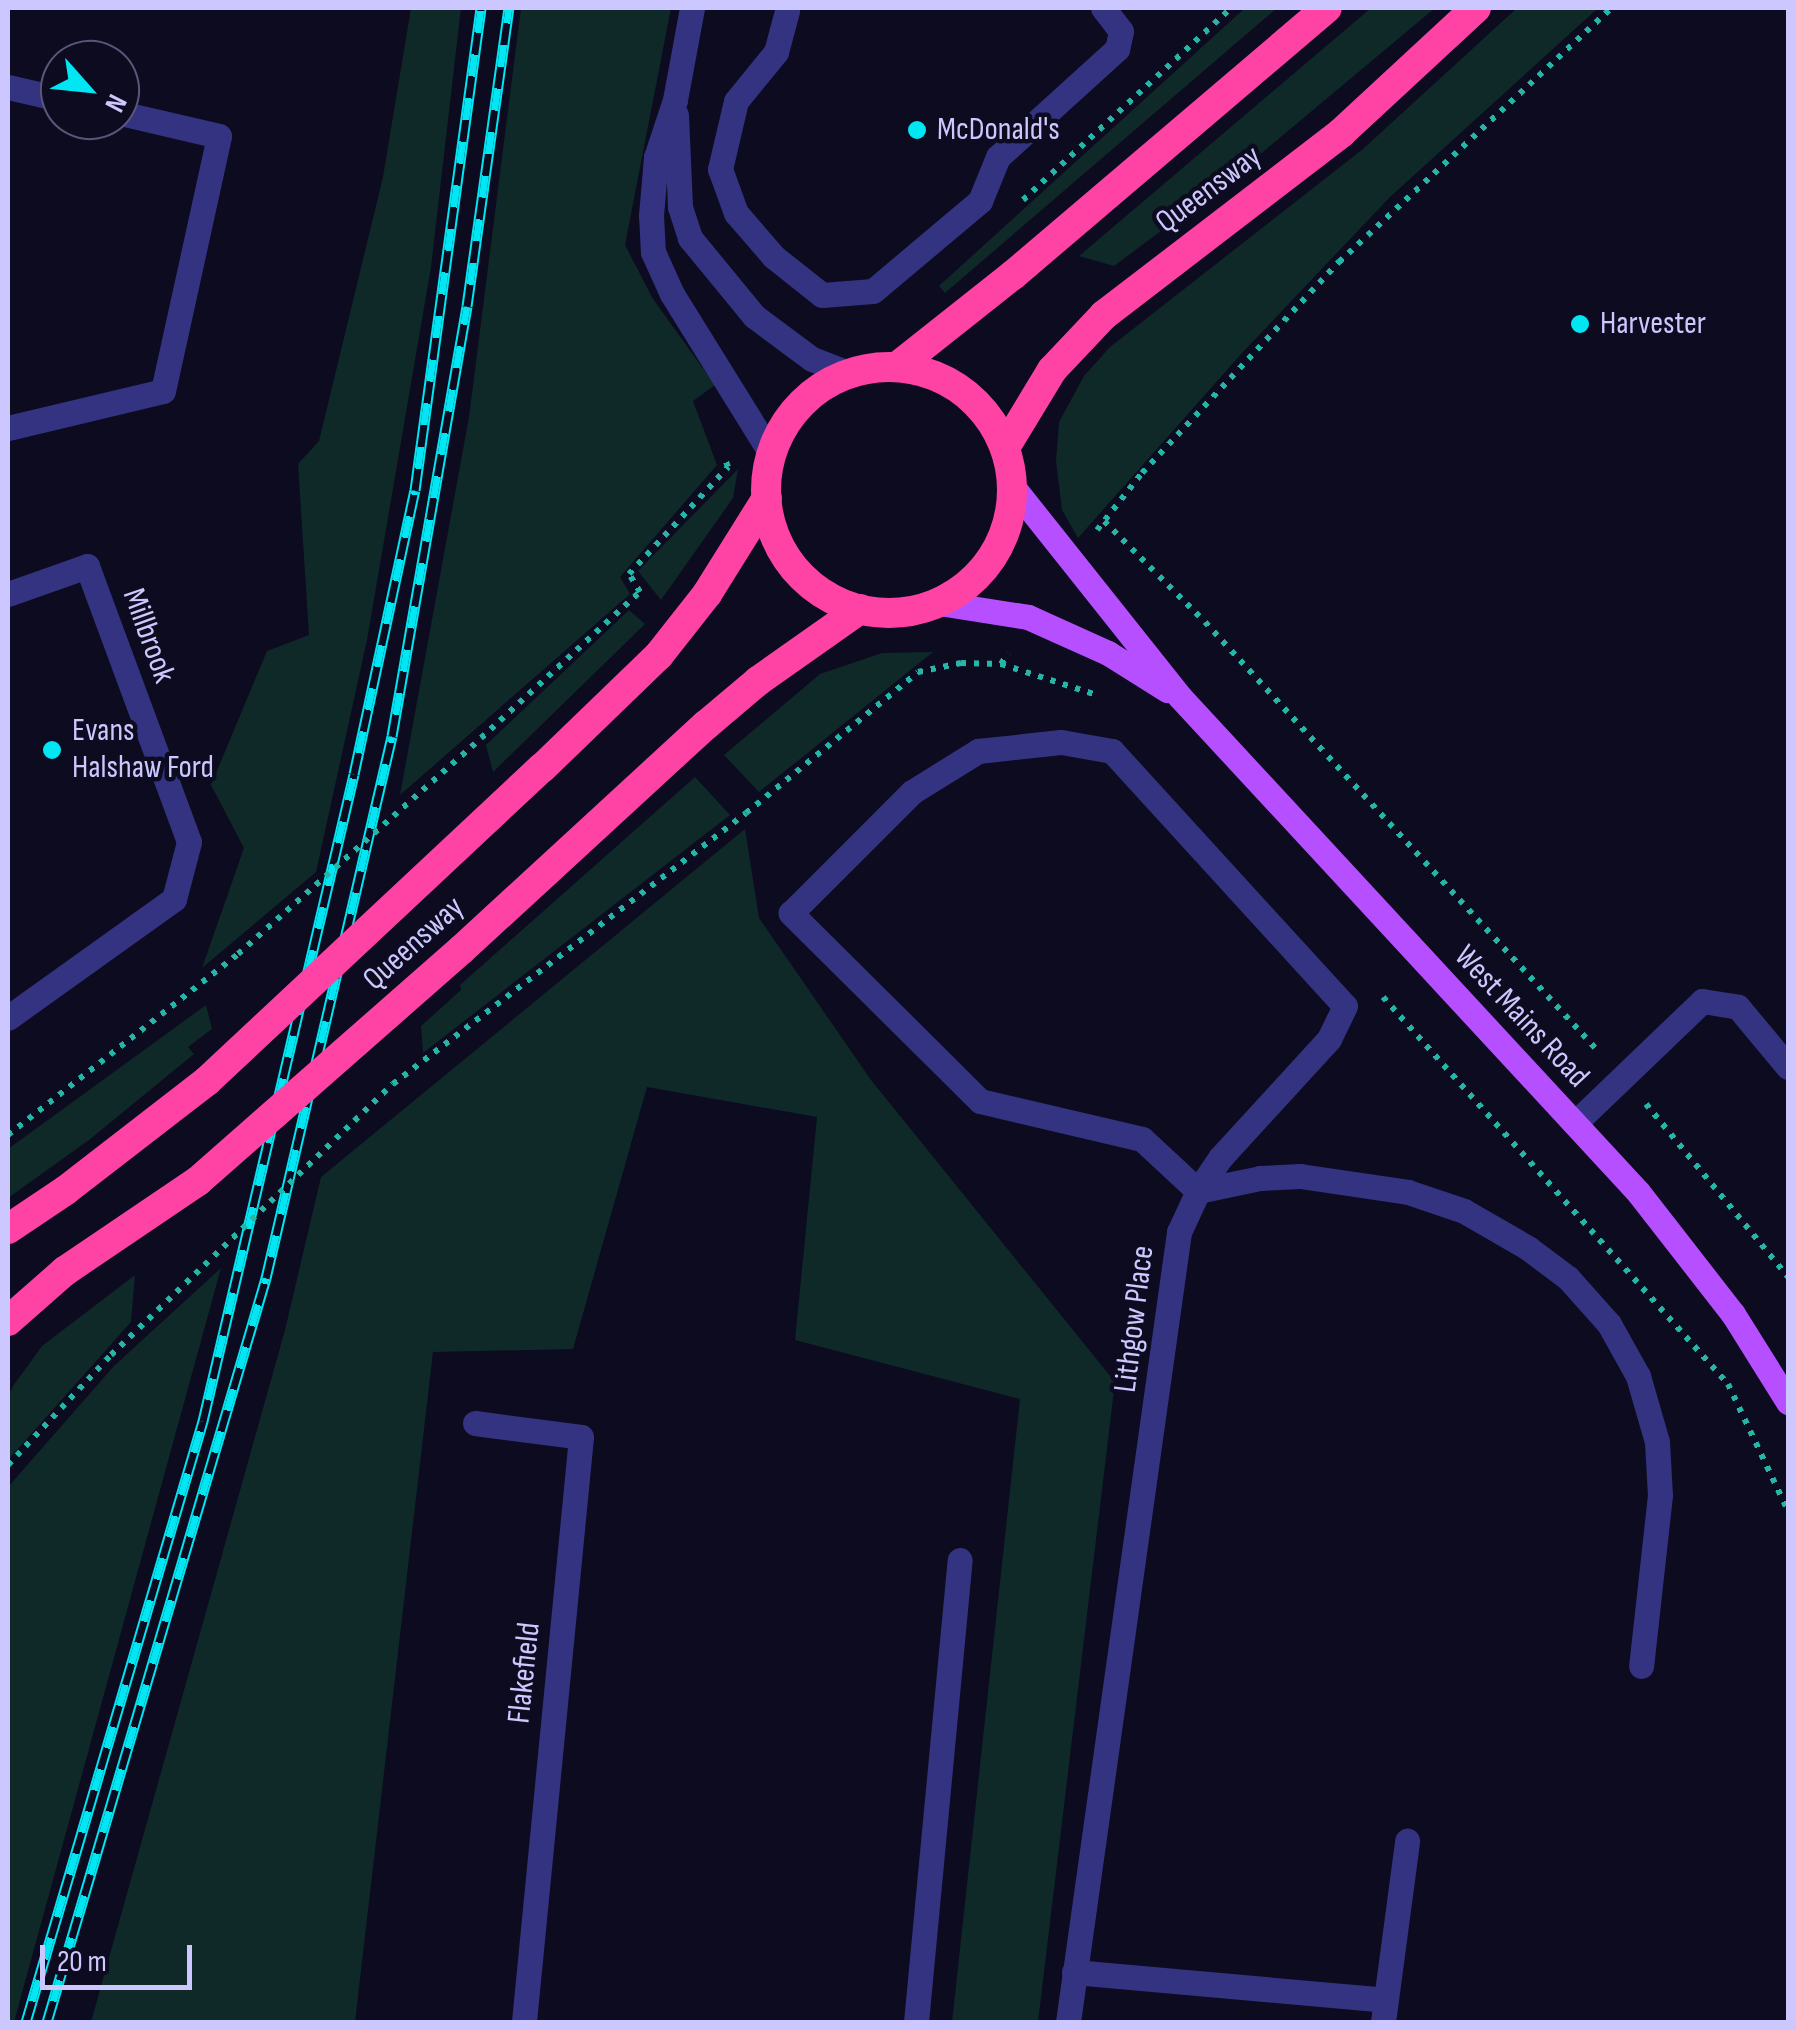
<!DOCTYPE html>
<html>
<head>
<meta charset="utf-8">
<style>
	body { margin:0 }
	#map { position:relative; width:1796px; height:2030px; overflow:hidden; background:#0d0b1f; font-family:"Sofia Sans Condensed",sans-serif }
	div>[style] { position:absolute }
	.green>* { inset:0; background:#0e2927 }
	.path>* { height:6px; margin-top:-3px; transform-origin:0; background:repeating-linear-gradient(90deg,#26b6a7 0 5px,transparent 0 13px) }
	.minor>* { height:25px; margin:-12.5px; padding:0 12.5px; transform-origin:12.5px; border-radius:12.5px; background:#333381 }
	.major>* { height:25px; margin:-12.5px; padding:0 12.5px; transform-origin:12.5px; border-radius:12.5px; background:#b64fff }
	.highway>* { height:30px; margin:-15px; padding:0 15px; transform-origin:15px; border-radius:15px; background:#ff43a5 }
	.highway>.ring { margin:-15px; padding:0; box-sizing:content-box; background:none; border:30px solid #ff43a5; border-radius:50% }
	.rail>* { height:11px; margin-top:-5.5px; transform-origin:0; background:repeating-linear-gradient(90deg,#0d0b1f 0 22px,#00e6f3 0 44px); box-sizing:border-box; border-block:2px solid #00e6f3 }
	.path-bridge>* { height:6px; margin-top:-3px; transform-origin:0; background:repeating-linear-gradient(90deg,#26b6a7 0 5px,transparent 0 13px) }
	.highway-bridge>* { height:30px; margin:-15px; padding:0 15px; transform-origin:15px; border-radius:15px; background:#ff43a5 }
	.dots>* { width:28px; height:28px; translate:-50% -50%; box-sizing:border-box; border:5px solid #0d0b1f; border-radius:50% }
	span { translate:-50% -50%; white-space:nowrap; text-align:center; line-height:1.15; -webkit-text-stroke:9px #0d0b1f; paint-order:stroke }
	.poi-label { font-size:32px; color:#ccc8ff }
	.left { translate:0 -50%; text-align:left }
	.street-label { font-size:32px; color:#ccc8ff }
	.frame { position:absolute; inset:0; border:10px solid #ccc8ff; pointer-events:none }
	.north { position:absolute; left:40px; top:40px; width:100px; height:100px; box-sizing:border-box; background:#0d0b1f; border:2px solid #595779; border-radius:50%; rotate:117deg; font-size:28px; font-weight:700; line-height:40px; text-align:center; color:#ccc8ff }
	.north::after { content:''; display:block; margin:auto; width:35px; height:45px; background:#00e6f3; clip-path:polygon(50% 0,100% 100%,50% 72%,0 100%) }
	.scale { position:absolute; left:40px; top:1945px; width:152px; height:45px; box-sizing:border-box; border:5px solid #ccc8ff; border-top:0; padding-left:12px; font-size:30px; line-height:35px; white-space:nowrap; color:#ccc8ff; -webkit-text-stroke:8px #0d0b1f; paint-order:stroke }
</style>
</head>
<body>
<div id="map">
	<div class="green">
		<div style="clip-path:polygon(411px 8px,461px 8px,431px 267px,367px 640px,316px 872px,202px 968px,244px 848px,211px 785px,267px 651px,309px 635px,298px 464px,319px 441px,383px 177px)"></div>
		<div style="clip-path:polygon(521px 8px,671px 8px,625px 245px,653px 299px,715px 385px,693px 401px,717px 465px,620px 577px,630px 594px,400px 795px,469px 417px)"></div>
		<div style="clip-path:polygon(1245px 8px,1277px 8px,945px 293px,939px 286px)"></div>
		<div style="clip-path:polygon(1371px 8px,1435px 8px,1228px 181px,1114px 266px,1079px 256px)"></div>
		<div style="clip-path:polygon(1517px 8px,1598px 8px,1390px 197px,1242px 353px,1078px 538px,1062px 510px,1056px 461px,1059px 422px,1084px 376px,1110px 347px,1363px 149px)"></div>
		<div style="clip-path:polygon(738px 469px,733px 498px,661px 600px,638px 571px)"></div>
		<div style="clip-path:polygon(629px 610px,645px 624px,493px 772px,486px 745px)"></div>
		<div style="clip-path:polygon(933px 652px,759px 792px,724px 755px,820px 674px,882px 653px)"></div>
		<div style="clip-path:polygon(695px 777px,730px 815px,423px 1053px,421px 1026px,461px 990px,460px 985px)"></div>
		<div style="clip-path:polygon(745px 829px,759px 918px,871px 1080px,1115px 1382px,1038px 2022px,952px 2022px,1020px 1399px,795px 1340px,817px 1117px,647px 1087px,573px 1349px,433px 1352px,355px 2022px,91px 2022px,285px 1330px,321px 1177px)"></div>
		<div style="clip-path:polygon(206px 1005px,212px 1029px,188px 1047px,194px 1054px,89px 1140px,8px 1198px,8px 1149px)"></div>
		<div style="clip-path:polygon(221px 1268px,14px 2022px,8px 2022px,8px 1487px,114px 1366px)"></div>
		<div style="clip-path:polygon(135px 1275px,131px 1322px,8px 1460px,8px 1396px,13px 1386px,42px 1346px)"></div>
	</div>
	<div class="path">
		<div style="left:1023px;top:200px;width:283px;rotate:-42.7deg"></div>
		<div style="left:1104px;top:521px;width:143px;rotate:45deg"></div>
		<div style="left:1205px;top:622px;width:580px;rotate:47.51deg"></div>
		<div style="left:1097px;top:530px;width:73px;rotate:-51.7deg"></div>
		<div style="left:1142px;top:473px;width:289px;rotate:-47deg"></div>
		<div style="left:1339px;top:262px;width:372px;rotate:-43deg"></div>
		<div style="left:1001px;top:664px;width:101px;rotate:17.9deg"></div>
		<div style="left:481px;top:738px;width:216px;rotate:-42.6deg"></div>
		<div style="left:640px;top:592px;width:21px;rotate:-121deg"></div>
		<div style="left:629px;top:574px;width:146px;rotate:-47.2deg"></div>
		<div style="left:728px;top:467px;width:12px;rotate:-110deg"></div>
		<div style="left:1383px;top:997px;width:518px;rotate:48.28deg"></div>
		<div style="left:1728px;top:1384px;width:140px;rotate:64.7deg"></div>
		<div style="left:393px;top:1084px;width:445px;rotate:-37.5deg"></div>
		<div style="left:746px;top:813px;width:222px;rotate:-39.3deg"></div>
		<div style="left:918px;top:672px;width:44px;rotate:-11.8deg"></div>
		<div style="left:961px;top:663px;width:40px;rotate:1.4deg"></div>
		<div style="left:1001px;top:664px;width:13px;rotate:-58deg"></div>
		<div style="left:1646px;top:1104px;width:224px;rotate:50.6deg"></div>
		<div style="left:8px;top:1135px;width:293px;rotate:-38.2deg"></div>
		<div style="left:8px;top:1465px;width:151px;rotate:-46.9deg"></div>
	</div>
	<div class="minor">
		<div style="left:692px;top:8px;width:94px;rotate:100.5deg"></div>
		<div style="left:675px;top:100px;width:60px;rotate:108.4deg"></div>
		<div style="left:656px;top:157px;width:58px;rotate:94.9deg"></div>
		<div style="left:651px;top:215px;width:37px;rotate:87deg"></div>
		<div style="left:653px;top:252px;width:46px;rotate:65.7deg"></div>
		<div style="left:672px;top:294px;width:190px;rotate:58.2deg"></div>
		<div style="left:787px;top:11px;width:42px;rotate:105deg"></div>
		<div style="left:776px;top:52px;width:63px;rotate:129.2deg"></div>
		<div style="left:736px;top:101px;width:70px;rotate:103.2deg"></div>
		<div style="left:720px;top:169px;width:47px;rotate:70deg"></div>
		<div style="left:736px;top:213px;width:58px;rotate:49.2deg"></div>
		<div style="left:774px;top:257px;width:61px;rotate:38.4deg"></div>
		<div style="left:822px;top:295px;width:51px;rotate:-4.5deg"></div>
		<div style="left:873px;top:291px;width:140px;rotate:-40.1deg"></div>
		<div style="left:980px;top:201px;width:48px;rotate:-67.8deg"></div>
		<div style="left:998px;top:157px;width:161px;rotate:-42.2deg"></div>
		<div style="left:1117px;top:49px;width:18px;rotate:-77deg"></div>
		<div style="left:1121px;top:31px;width:29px;rotate:-128deg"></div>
		<div style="left:8px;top:87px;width:53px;rotate:13deg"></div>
		<div style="left:676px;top:115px;width:92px;rotate:87.5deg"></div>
		<div style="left:680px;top:207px;width:33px;rotate:72deg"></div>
		<div style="left:690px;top:238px;width:101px;rotate:50.6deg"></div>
		<div style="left:754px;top:316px;width:72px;rotate:36.6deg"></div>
		<div style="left:812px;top:359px;width:40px;rotate:21deg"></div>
		<div style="left:8px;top:428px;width:159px;rotate:-13.4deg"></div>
		<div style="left:163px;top:391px;width:261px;rotate:-77.6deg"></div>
		<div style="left:219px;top:136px;width:102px;rotate:-166.9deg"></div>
		<div style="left:8px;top:594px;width:84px;rotate:-19.5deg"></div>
		<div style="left:87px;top:566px;width:294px;rotate:69.7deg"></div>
		<div style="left:189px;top:842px;width:59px;rotate:104.7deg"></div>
		<div style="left:174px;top:899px;width:204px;rotate:144.4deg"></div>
		<div style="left:1061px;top:742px;width:52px;rotate:10deg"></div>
		<div style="left:1112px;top:751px;width:345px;rotate:47.6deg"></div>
		<div style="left:1345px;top:1006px;width:37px;rotate:116deg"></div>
		<div style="left:1329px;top:1039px;width:161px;rotate:132.5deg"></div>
		<div style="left:1220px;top:1158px;width:40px;rotate:124deg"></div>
		<div style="left:1198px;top:1191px;width:76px;rotate:-137.1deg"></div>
		<div style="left:1142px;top:1139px;width:166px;rotate:-166.8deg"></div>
		<div style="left:980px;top:1101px;width:267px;rotate:-135.2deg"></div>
		<div style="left:791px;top:913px;width:171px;rotate:-45deg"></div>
		<div style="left:912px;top:792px;width:78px;rotate:-31.8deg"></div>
		<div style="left:978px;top:751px;width:83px;rotate:-6.2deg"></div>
		<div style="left:1575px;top:1123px;width:176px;rotate:-43.8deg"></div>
		<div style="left:1702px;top:1001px;width:36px;rotate:9deg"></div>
		<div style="left:1738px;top:1007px;width:78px;rotate:50.2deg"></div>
		<div style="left:475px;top:1423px;width:107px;rotate:7.5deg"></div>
		<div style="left:581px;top:1437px;width:588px;rotate:95.57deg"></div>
		<div style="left:1074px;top:1972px;width:312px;rotate:5.1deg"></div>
		<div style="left:916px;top:2022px;width:464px;rotate:-84.6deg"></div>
		<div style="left:1068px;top:2022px;width:798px;rotate:-82deg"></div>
		<div style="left:1179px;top:1232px;width:45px;rotate:-65.1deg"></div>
		<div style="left:1198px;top:1191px;width:63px;rotate:-11.8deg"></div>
		<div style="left:1260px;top:1178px;width:40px;rotate:-2.9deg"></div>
		<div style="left:1300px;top:1176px;width:109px;rotate:8.4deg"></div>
		<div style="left:1408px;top:1192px;width:59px;rotate:18.7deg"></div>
		<div style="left:1464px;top:1211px;width:74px;rotate:30deg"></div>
		<div style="left:1528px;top:1248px;width:50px;rotate:36.9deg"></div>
		<div style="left:1568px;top:1278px;width:62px;rotate:48.3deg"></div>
		<div style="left:1609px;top:1324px;width:60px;rotate:60.9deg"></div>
		<div style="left:1638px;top:1376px;width:69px;rotate:73.9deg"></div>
		<div style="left:1657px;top:1442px;width:53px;rotate:86.8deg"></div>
		<div style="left:1660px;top:1495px;width:172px;rotate:96.3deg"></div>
		<div style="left:1383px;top:2022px;width:183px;rotate:-82.4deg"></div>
	</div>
	<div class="major">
		<div style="left:1013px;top:487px;width:268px;rotate:51.5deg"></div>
		<div style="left:1180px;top:697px;width:674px;rotate:47.22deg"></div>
		<div style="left:1638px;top:1192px;width:155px;rotate:52.1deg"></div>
		<div style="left:1733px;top:1314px;width:104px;rotate:58deg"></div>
		<div style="left:939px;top:603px;width:90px;rotate:8.9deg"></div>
		<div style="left:1028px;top:617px;width:88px;rotate:24.2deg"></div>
		<div style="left:1108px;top:653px;width:70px;rotate:32.1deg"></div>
	</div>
	<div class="highway">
		<div style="left:898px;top:366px;width:147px;rotate:-38.4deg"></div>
		<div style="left:1013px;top:275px;width:412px;rotate:-40.4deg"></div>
		<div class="ring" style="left:766px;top:367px;width:216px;height:216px"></div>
		<div style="left:1006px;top:446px;width:89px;rotate:-58.8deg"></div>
		<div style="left:1052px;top:370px;width:76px;rotate:-46.6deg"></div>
		<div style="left:1104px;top:315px;width:299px;rotate:-37.5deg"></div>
		<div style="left:1341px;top:133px;width:184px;rotate:-42.8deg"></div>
		<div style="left:542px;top:768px;width:163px;rotate:-44deg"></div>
		<div style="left:659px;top:655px;width:78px;rotate:-51.8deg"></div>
		<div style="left:707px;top:594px;width:113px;rotate:-58deg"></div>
		<div style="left:461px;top:950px;width:333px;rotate:-42.6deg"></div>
		<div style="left:706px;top:725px;width:68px;rotate:-40.2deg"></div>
		<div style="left:758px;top:681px;width:125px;rotate:-35.2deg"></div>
		<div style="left:8px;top:1229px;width:70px;rotate:-33.9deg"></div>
		<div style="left:66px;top:1190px;width:178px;rotate:-37.7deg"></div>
		<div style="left:8px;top:1321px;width:76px;rotate:-41.3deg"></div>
	</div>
	<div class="rail">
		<div style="left:26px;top:2022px;width:627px;rotate:-73.59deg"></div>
		<div style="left:203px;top:1421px;width:664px;rotate:-76.86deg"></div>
		<div style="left:354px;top:774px;width:290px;rotate:-77.9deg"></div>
		<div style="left:415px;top:490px;width:486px;rotate:-82.2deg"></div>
		<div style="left:47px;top:2022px;width:776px;rotate:-73.6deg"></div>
		<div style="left:266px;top:1278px;width:556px;rotate:-76.91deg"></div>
		<div style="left:392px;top:736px;width:436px;rotate:-80.1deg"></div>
		<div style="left:467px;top:306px;width:301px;rotate:-82deg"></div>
	</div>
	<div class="path-bridge">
		<div style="left:238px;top:954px;width:325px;rotate:-41.6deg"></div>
		<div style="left:111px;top:1355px;width:391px;rotate:-43.9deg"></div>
	</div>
	<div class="highway-bridge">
		<div style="left:207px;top:1081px;width:458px;rotate:-43.1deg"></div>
		<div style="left:65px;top:1271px;width:161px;rotate:-34.1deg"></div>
		<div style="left:198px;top:1181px;width:350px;rotate:-41.3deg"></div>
	</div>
	<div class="dots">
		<div style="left:917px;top:130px;background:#00e6f3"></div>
		<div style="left:1580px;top:324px;background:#00e6f3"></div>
		<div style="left:52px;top:750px;background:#00e6f3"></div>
	</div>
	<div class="poi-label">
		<span class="left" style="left:937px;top:130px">McDonald's</span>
		<span class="left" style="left:1600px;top:324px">Harvester</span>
		<span class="left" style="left:72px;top:750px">Evans<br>Halshaw Ford</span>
	</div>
	<div class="street-label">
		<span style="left:1209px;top:190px;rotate:-37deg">Queensway</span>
		<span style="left:148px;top:636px;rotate:70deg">Millbrook</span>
		<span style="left:414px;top:944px;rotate:-42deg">Queensway</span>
		<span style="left:1521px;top:1017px;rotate:47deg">West Mains Road</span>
		<span style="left:1135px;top:1319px;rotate:-83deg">Lithgow Place</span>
		<span style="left:525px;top:1673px;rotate:-84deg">Flakefield</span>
	</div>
	<div class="frame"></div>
	<div class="north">N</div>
	<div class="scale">20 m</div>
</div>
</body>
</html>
